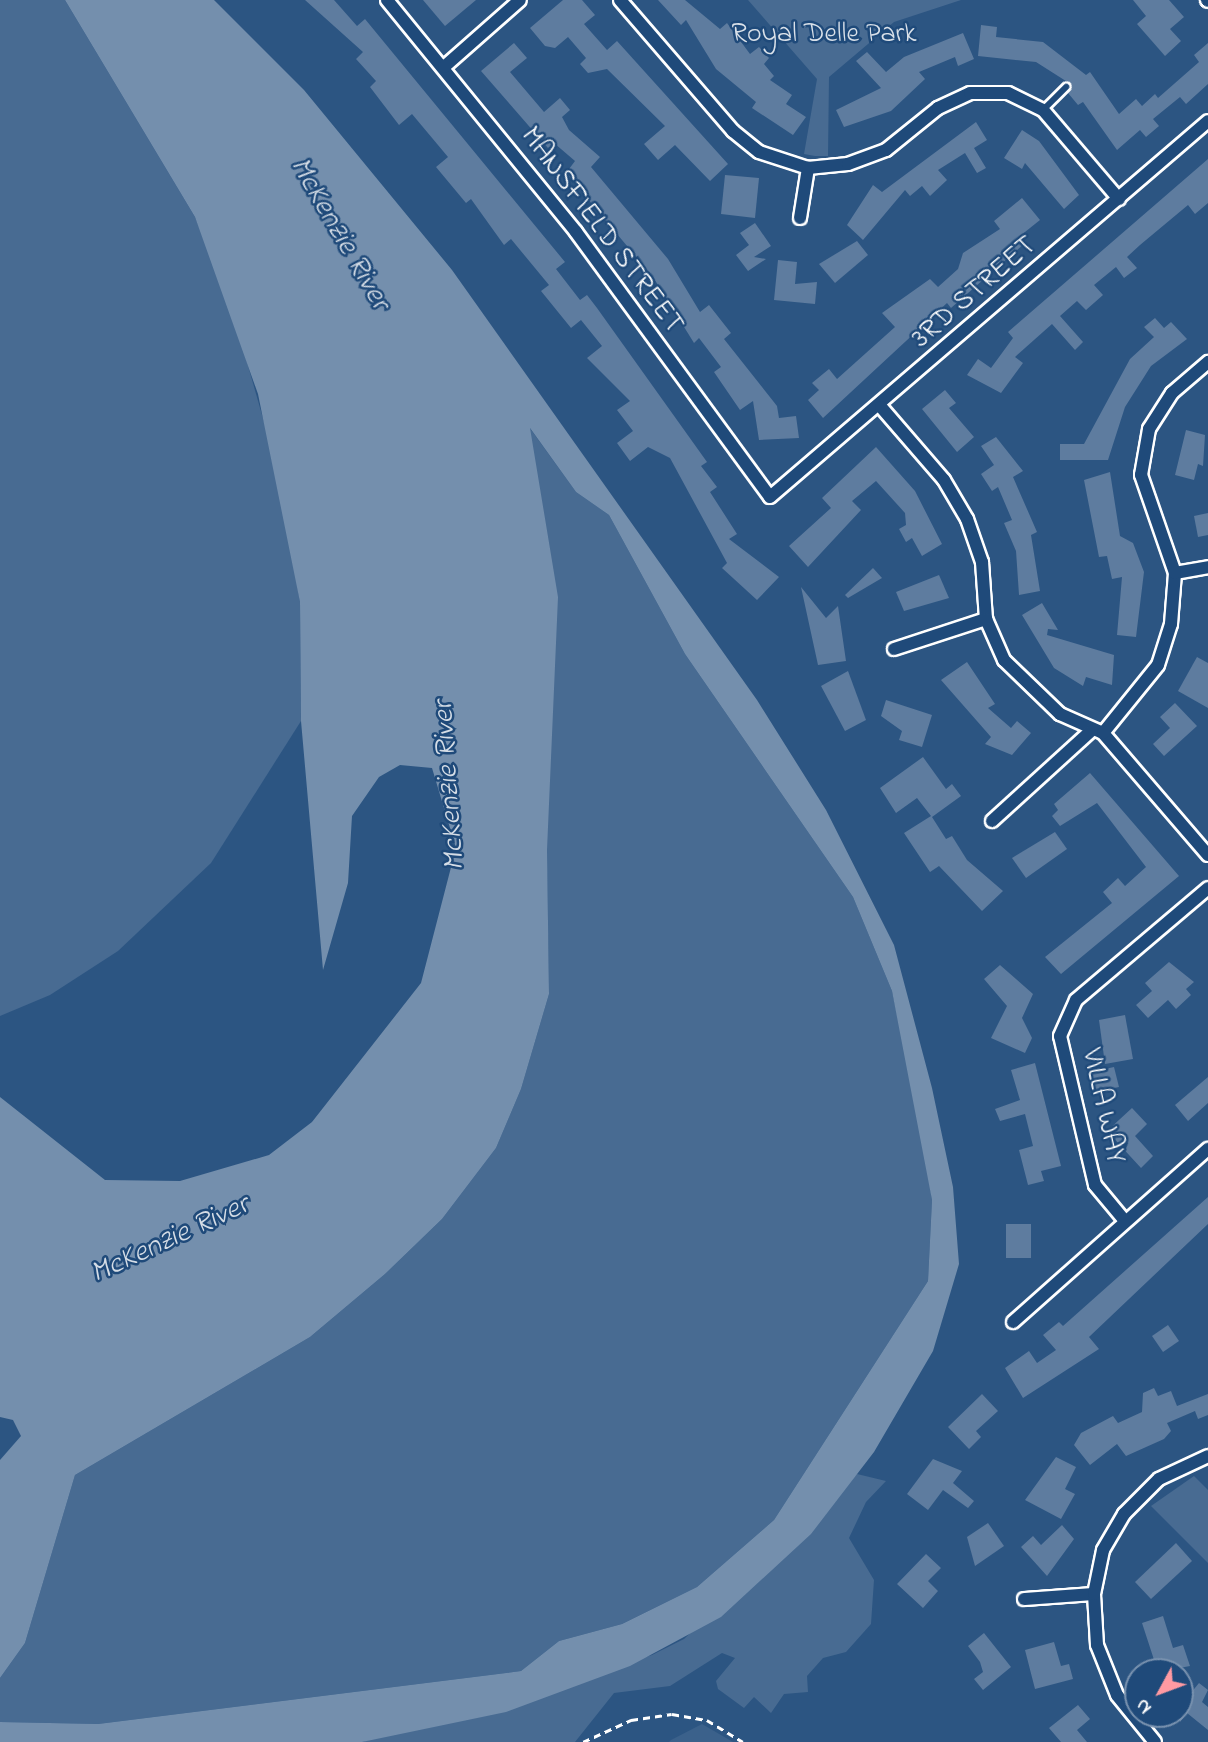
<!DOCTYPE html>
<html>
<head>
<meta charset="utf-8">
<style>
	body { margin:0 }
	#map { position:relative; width:1208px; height:1742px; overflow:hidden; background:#2c5582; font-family:"Indie Flower",sans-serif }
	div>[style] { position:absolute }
	.built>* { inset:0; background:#3b618b }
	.green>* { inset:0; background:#486b92 }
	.water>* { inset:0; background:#748fad }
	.building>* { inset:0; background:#5e7c9f }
	.path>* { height:2.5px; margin-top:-1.25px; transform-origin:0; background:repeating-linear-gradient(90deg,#fff 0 7px,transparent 0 12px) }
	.roads { filter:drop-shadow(2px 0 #fff) drop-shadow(-2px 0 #fff) drop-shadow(0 2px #fff) drop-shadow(0 -2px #fff) }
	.service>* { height:6px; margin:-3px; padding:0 3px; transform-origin:3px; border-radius:3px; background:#1f4a7a }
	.minor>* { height:12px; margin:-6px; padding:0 6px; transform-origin:6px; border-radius:6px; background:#1f4a7a }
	span { translate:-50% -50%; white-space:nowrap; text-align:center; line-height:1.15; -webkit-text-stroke:5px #1f4a7a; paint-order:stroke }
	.park-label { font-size:28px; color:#dae1e9 }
	.street-label { font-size:28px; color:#fff }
	.water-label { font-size:30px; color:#d5dde6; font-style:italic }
	.north { position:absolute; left:1124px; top:1658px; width:70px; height:70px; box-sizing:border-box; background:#1f4a7a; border:2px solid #7992af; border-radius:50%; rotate:229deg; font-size:19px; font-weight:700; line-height:28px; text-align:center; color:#fff }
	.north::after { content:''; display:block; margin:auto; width:24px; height:32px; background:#ff9aa2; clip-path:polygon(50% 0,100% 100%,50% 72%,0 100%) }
</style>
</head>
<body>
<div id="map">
	<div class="built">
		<div style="clip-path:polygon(702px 1724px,733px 1742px,669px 1742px,671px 1740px)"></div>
	</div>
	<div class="green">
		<div style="clip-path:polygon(0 0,65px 0,195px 217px,229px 299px,280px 478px,300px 602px,301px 721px,211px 863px,118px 951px,50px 995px,0 1016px)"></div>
		<div style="clip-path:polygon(748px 0,961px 0,894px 22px,829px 77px,828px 156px,815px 156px,804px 154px,817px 79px)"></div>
		<div style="clip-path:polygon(529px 427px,576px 492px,609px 515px,685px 654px,853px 897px,892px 991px,924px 1139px,932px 1200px,928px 1281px,774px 1520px,697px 1587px,622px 1624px,559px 1641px,521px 1671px,98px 1724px,0 1722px,0 1678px,25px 1643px,75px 1475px,310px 1337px,385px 1274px,442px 1219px,496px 1148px,521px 1089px,549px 994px,541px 504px)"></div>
		<div style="clip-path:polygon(857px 1474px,886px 1481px,866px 1502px,849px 1538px,874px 1580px,871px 1624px,846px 1652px,823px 1658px,807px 1676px,808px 1692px,784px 1694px,771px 1713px,754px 1697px,744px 1708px,718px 1689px,716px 1681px,735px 1658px,722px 1653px,670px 1686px,614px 1693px,575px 1742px,362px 1742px,652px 1655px,684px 1639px)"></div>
		<div style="clip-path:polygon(1194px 1476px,1208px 1490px,1208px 1563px,1151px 1506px)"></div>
	</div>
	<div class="water">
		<div style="clip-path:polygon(65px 0,214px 0,304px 90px,452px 270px,757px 700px,826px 810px,894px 945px,932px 1088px,953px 1187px,959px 1264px,933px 1351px,874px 1452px,811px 1534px,721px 1617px,630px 1666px,506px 1712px,362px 1742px,0 1742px,0 1722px,98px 1724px,521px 1671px,559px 1641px,622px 1624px,697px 1587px,774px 1520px,928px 1281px,932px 1200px,892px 991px,853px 897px,685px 654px,609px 515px,576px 492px,530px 428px,558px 597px,547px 850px,549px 994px,521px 1089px,496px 1148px,442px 1219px,385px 1274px,310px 1337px,75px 1475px,25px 1643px,0 1678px,0 1460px,21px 1436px,13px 1420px,0 1417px,0 1097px,105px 1180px,180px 1181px,269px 1155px,312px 1122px,421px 983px,456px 848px,432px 768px,400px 765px,379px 777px,352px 816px,348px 883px,323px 970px,301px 721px,300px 602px,258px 394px,195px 217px)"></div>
	</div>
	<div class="building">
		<div style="clip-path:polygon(305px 0,334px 0,357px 26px,365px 19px,565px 262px,556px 269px,580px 300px,587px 295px,597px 308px,707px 462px,701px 466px,717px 487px,710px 492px,737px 534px,729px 539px,779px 577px,757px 600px,722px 568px,727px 563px,670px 458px,648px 447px,630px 461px,617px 443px,633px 431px,617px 410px,630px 401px,587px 358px,602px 346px,581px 320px,571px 328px,541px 291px,549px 285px,511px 239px,504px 245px,471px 199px,466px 203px,436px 167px,448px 157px,412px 114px,399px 125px,370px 87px,376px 81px,356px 59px,363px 52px)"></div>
		<div style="clip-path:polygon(423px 0,476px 0,445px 26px)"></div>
		<div style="clip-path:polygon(563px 0,582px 0,595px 15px,584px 24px,607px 50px,617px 41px,728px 164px,710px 181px,675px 145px,658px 160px,644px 144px,665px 126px,607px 69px,588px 73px,580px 64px,586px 58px,568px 37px,555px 48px,545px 46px,530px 28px)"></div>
		<div style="clip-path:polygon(658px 0,685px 0,720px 29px,727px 23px,750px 54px,759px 47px,769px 58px,764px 64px,774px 76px,770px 80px,792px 95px,786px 104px,806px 117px,793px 135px,752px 108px,756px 102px,716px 69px,686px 20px,681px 25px)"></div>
		<div style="clip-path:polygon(1133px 0,1169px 0,1184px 17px,1170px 29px,1181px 41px,1165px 56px,1137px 24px,1146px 16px)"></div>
		<div style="clip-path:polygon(981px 25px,997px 27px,996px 37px,1043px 42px,1086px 75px,1090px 72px,1119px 114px,1136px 99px,1142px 106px,1155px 94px,1158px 98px,1199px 62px,1194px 55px,1208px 43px,1208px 84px,1186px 104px,1180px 97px,1153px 119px,1159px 126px,1146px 137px,1140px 130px,1117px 150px,1083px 102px,1078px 105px,1068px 93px,1069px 83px,1036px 62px,978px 56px)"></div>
		<div style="clip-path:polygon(963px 33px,974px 59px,958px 66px,955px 57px,919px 72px,925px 79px,891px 111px,844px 127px,836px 110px,881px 88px,856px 61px,867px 52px,886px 72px,904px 57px)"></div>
		<div style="clip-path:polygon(514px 43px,527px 58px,510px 72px,544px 112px,560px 98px,570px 110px,562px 117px,569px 130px,600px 157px,591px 167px,668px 259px,700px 312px,709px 305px,731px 333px,724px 339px,777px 406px,779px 418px,796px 416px,799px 438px,759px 440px,753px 401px,740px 410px,714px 372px,721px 367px,699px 338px,694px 343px,653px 277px,566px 173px,575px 161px,554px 143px,548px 148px,481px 71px)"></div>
		<div style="clip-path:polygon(976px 122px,987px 140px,974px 148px,986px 168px,977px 173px,965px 153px,938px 170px,947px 180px,930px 196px,922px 186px,910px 196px,905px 190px,863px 240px,847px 225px,873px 185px,882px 192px)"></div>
		<div style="clip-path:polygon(1022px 130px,1039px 141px,1079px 195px,1064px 209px,1025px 163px,1022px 169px,1004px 158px)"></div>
		<div style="clip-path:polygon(1208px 159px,1208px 203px,1195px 214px,1188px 205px,1140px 245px,1127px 257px,1137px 268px,1124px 278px,1116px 267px,1094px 285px,1103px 295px,1086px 310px,1077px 301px,1060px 316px,1083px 342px,1075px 350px,1052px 324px,1015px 357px,1023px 363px,1001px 393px,967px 375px,978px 359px,991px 368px,1013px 338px,1008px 332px)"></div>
		<div style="clip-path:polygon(725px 175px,759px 178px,755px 218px,721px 214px)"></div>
		<div style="clip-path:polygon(1022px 198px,1040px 220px,1020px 236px,1025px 243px,951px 308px,947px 303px,823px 418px,808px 400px,819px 390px,812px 383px,829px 369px,837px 379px,895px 327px,882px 313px,930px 279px,938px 287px,958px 269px,963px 253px,1000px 229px,994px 221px)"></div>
		<div style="clip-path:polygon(755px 223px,771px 246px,754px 257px,766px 259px,748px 271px,736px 255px,749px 245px,740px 233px)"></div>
		<div style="clip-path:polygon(857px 241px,868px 255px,835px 283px,819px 264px)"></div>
		<div style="clip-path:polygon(778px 260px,797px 262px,795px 284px,817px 282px,815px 304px,774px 300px)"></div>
		<div style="clip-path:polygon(1155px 318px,1164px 328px,1171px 322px,1187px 339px,1151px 366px,1125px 407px,1108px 460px,1060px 460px,1060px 444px,1084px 444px,1130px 359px,1154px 337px,1144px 327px)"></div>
		<div style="clip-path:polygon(945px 390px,956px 403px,949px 408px,974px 437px,957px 452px,922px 409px)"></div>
		<div style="clip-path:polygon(1186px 430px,1205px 435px,1203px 466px,1198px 464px,1194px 480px,1175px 475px)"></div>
		<div style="clip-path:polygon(996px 437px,1023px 471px,1013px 477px,1037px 532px,1031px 535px,1040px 591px,1019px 595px,1016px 551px,1004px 523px,1012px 520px,998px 487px,992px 491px,981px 474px,994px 465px,981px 446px)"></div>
		<div style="clip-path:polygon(876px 447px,915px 491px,942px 544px,922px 556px,912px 538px,906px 542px,899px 529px,906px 525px,905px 513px,876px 481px,852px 501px,861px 510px,808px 567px,789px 546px,831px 508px,822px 498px)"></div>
		<div style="clip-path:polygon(1110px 472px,1120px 536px,1133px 543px,1144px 572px,1136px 637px,1117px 635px,1122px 577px,1112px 579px,1107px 556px,1099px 557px,1084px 480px)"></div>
		<div style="clip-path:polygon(1208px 513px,1208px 535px,1198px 537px,1194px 516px)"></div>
		<div style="clip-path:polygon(873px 568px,882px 578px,848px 598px,845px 595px)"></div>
		<div style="clip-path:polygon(939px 575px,949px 598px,904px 611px,896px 592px)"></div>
		<div style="clip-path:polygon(801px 587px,826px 618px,838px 606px,846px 661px,818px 665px)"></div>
		<div style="clip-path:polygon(1042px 603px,1058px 630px,1048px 629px,1047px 635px,1114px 655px,1112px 685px,1086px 677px,1083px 686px,1054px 668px,1022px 615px)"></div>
		<div style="clip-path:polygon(1197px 657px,1208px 663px,1208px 708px,1178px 691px)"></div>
		<div style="clip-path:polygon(967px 662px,995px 704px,988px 708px,1011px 728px,1017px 721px,1031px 733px,1012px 755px,985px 744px,991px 737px,941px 680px)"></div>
		<div style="clip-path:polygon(848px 671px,866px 720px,845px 731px,821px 686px)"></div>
		<div style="clip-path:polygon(886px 700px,932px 715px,922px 747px,899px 740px,902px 731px,881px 716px)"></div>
		<div style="clip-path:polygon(1175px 703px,1197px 726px,1164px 756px,1153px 744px,1170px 728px,1160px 717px)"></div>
		<div style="clip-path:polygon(923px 757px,946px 789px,952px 784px,961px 796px,932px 817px,946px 839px,952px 836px,967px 860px,1003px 891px,982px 911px,939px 866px,930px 872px,904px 833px,931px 816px,917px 798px,896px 813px,880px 788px)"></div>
		<div style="clip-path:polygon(1090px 773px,1179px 876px,1061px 974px,1045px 957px,1112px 903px,1103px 892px,1118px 878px,1125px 886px,1146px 867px,1097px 803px,1060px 826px,1052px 816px,1058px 810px,1054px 804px)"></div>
		<div style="clip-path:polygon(1055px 832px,1067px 849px,1026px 878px,1012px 858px)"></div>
		<div style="clip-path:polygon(1169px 962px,1194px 982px,1186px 989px,1191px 995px,1176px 1009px,1168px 1000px,1148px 1018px,1136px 1005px,1152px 991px,1145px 983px)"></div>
		<div style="clip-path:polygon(1000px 965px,1033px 994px,1022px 1018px,1032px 1038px,1025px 1053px,991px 1038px,1007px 1006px,984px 979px)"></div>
		<div style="clip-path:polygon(1125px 1015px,1133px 1059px,1105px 1064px,1099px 1020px)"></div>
		<div style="clip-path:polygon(1035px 1063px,1061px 1166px,1041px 1171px,1044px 1181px,1028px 1185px,1019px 1150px,1033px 1146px,1025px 1114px,1000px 1121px,995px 1109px,1020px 1100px,1011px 1070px)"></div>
		<div style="clip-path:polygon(1114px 1067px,1119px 1087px,1096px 1092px,1091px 1072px)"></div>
		<div style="clip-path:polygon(1208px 1077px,1208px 1103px,1188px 1121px,1175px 1105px)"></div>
		<div style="clip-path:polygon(1132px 1108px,1147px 1124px,1135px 1136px,1153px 1156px,1141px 1168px,1107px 1131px)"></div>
		<div style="clip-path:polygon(1208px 1197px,1208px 1224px,1089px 1337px,1099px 1349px,1023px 1398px,1005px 1368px,1029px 1351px,1037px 1363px,1056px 1350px,1043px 1335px,1059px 1322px,1063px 1326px)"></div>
		<div style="clip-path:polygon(1006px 1224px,1031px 1224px,1031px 1258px,1006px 1258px)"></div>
		<div style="clip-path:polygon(1168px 1325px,1179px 1341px,1163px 1352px,1152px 1336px)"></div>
		<div style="clip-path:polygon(1154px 1388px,1158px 1396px,1171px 1391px,1177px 1406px,1208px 1394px,1208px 1415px,1198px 1419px,1195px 1411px,1167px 1423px,1171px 1431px,1164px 1439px,1126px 1456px,1117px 1444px,1090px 1465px,1074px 1445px,1081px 1433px,1113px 1416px,1118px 1423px,1142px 1412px,1143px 1393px)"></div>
		<div style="clip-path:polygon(982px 1394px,998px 1411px,976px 1431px,981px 1437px,969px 1449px,948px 1427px)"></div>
		<div style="clip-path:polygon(1056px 1457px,1076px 1467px,1065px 1489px,1075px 1494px,1061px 1519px,1025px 1500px)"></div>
		<div style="clip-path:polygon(933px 1459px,962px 1471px,953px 1483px,974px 1501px,968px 1508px,943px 1490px,928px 1510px,907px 1494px)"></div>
		<div style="clip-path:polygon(988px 1523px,1004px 1546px,975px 1566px,967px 1537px)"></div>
		<div style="clip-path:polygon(1062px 1525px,1074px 1539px,1047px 1576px,1021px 1547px,1033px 1536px,1041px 1545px)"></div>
		<div style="clip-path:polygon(1176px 1543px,1192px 1561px,1151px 1599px,1135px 1582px)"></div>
		<div style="clip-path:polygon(926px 1554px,941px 1568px,928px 1581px,938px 1591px,923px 1608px,897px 1584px)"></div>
		<div style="clip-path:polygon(1163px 1616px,1173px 1648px,1183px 1645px,1190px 1666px,1158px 1672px,1142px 1623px)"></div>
		<div style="clip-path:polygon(984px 1633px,1011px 1667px,983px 1690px,974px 1679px,983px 1672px,980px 1662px,968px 1646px)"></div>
		<div style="clip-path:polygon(1054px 1642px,1061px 1666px,1069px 1664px,1073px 1679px,1035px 1689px,1025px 1650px)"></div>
		<div style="clip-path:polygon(1199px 1683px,1208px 1690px,1202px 1702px,1208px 1707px,1208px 1730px,1187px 1713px,1180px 1722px,1180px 1686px,1190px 1694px)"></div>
		<div style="clip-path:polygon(1078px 1705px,1090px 1719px,1077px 1730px,1087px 1742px,1061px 1742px,1049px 1728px)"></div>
	</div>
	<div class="path">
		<div style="left:583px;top:1742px;width:53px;rotate:-24.6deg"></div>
		<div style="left:631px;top:1720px;width:41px;rotate:-8.3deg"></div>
		<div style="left:672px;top:1714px;width:36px;rotate:10deg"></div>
		<div style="left:707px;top:1720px;width:42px;rotate:31.4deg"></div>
	</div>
	<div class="roads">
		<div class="service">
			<div style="left:1043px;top:110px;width:33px;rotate:-45deg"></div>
		</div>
		<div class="minor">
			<div style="left:387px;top:0;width:299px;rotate:50.8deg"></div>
			<div style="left:576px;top:232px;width:328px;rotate:53.8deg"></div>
			<div style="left:770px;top:497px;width:577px;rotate:-40.64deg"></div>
			<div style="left:620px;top:0;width:173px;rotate:49.2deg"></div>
			<div style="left:733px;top:131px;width:33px;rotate:39deg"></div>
			<div style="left:759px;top:152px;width:52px;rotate:18.1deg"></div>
			<div style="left:808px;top:168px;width:40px;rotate:-5.7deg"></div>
			<div style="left:848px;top:164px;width:40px;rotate:-20.2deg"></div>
			<div style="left:886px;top:150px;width:67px;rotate:-38.9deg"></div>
			<div style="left:938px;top:108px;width:35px;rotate:-25deg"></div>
			<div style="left:970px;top:93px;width:38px"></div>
			<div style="left:1008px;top:93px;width:39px;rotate:26deg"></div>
			<div style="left:1043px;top:110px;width:117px;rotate:49.5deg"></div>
			<div style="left:1207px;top:0;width:1px;rotate:45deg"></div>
			<div style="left:444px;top:67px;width:101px;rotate:-41.4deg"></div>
			<div style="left:800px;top:218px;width:51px;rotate:-80.9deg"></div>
			<div style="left:881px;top:407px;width:96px;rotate:49.2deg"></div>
			<div style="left:944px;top:480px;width:45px;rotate:59.5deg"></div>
			<div style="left:967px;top:519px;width:46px;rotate:70.8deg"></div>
			<div style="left:982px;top:562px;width:57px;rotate:86deg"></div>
			<div style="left:986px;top:619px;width:45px;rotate:66.3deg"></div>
			<div style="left:1004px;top:660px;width:78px;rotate:44deg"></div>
			<div style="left:1060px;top:714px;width:47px;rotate:23.8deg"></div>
			<div style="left:1103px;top:733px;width:161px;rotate:49.3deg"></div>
			<div style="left:1175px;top:573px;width:34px;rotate:-10deg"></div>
			<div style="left:894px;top:649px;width:97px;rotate:-18.1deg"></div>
			<div style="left:1103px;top:733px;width:87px;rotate:-51deg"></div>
			<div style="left:1158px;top:665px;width:43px;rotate:-72.4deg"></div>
			<div style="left:1171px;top:624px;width:51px;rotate:-85.5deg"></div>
			<div style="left:1175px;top:573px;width:104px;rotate:-109.1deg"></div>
			<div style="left:1141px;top:475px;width:47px;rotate:-80.1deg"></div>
			<div style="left:1149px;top:429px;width:43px;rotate:-57.4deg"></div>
			<div style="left:1172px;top:393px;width:48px;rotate:-40.7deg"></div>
			<div style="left:992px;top:821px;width:134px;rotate:-42.3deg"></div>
			<div style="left:1125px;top:1221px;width:47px;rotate:-129.8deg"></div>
			<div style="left:1095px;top:1185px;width:153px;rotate:-103.2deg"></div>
			<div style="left:1060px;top:1036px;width:39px;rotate:-66deg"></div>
			<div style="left:1076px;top:1000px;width:173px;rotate:-40.3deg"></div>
			<div style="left:1013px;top:1322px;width:261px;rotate:-41.6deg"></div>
			<div style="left:1024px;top:1599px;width:70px;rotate:-4.1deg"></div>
			<div style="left:1155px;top:1742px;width:60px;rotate:-129deg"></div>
			<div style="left:1117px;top:1695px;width:54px;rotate:-111.8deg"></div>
			<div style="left:1097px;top:1645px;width:51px;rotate:-93.4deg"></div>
			<div style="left:1094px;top:1594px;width:45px;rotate:-78.4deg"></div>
			<div style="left:1103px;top:1550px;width:42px;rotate:-59.7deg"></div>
			<div style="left:1124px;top:1514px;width:49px;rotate:-45deg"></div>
			<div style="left:1159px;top:1479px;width:54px;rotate:-25.1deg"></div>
		</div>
	</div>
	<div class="park-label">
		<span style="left:824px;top:35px">Royal Delle Park</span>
	</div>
	<div class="street-label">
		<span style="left:601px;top:231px;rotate:53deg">MANSFIELD STREET</span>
		<span style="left:975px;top:293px;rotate:-41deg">3RD STREET</span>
		<span style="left:1102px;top:1106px;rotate:77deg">VILLA WAY</span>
	</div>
	<div class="water-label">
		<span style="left:339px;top:234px;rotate:60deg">McKenzie River</span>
		<span style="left:450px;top:786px;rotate:-94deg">McKenzie River</span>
		<span style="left:170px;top:1240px;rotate:-25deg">McKenzie River</span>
	</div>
	<div class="north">N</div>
</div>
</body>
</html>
